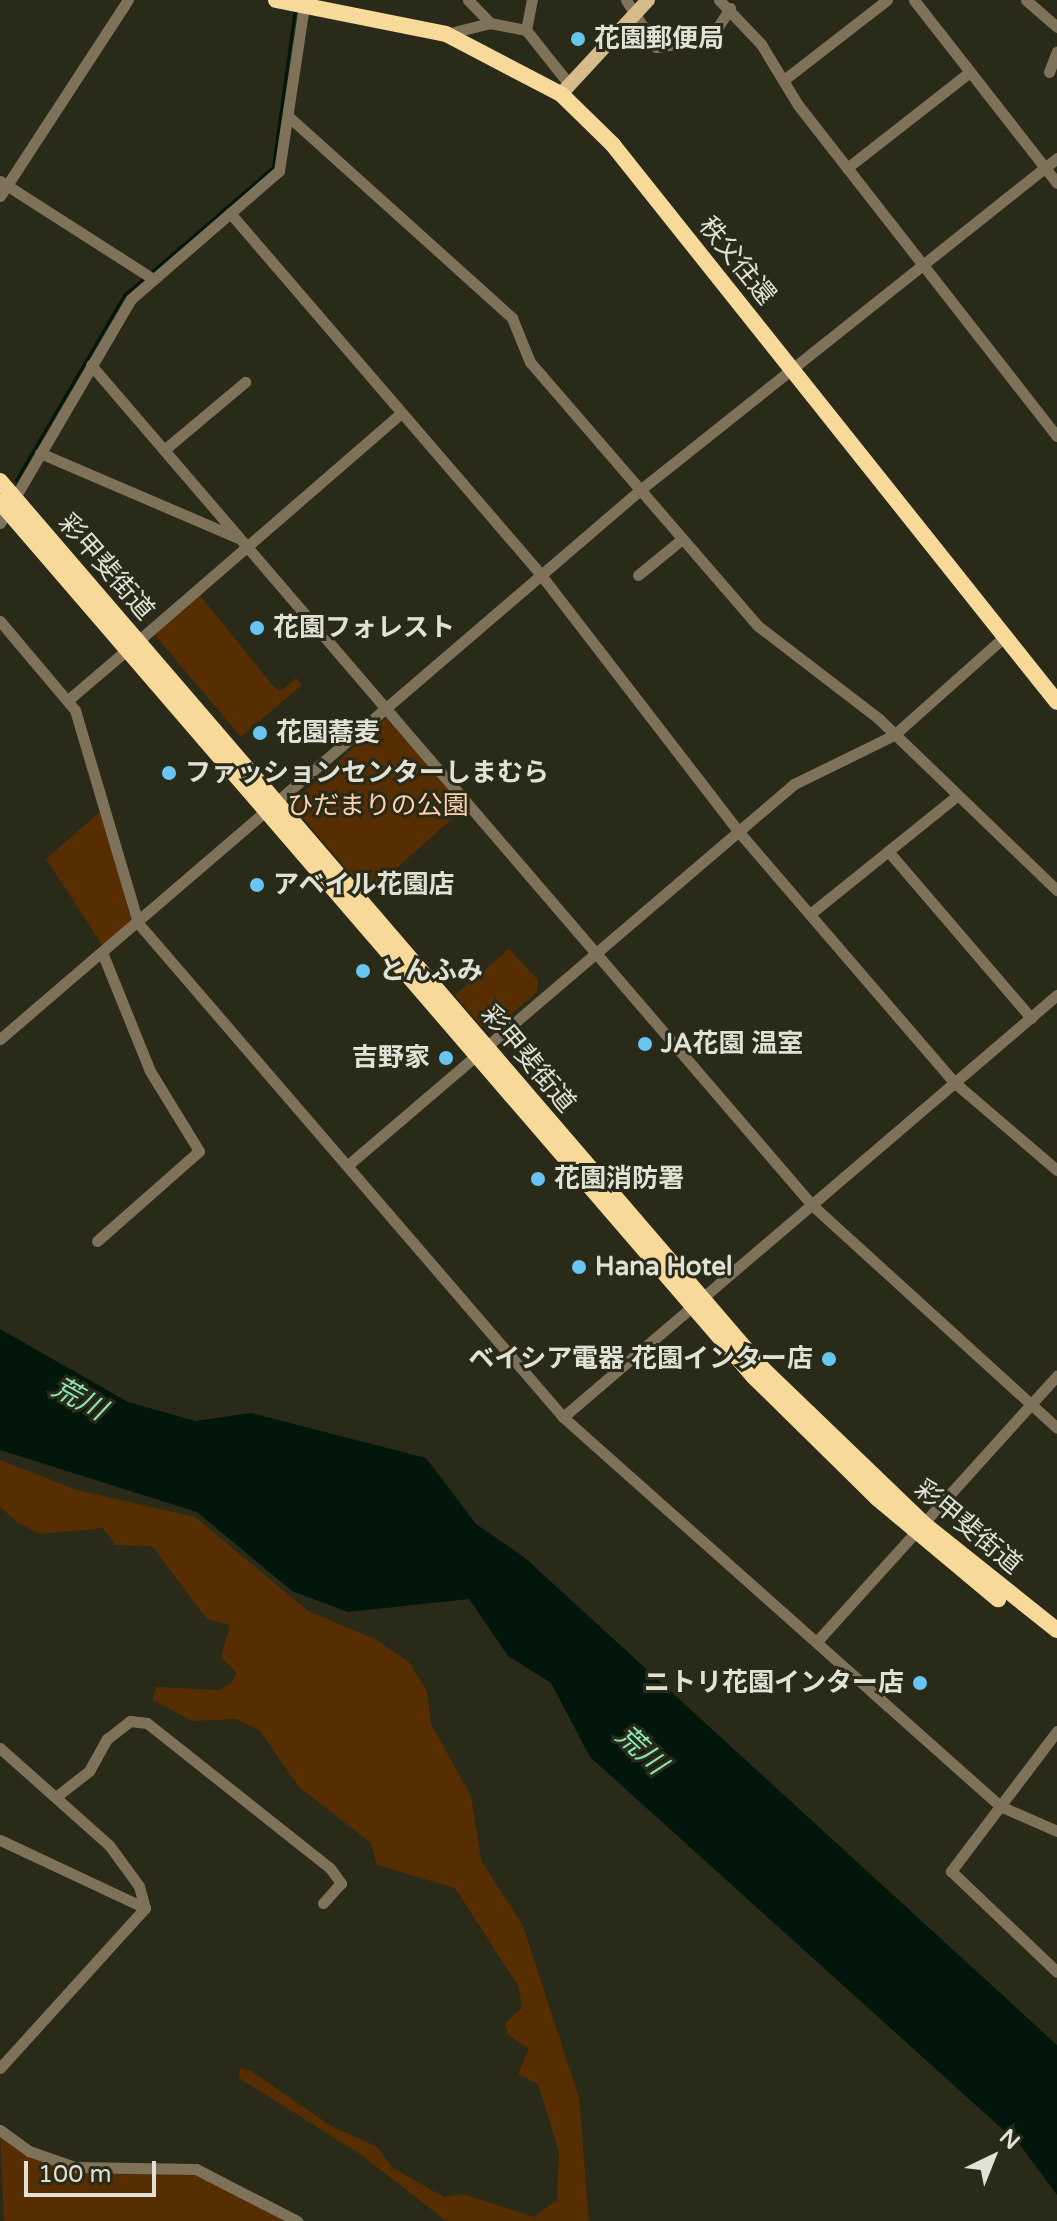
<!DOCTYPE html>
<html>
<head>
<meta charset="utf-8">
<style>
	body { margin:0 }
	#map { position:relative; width:1057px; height:2221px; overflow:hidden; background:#2a2a19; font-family:"Varela Round","Noto Sans JP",sans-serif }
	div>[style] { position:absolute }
	.green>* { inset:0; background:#562e01 }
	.water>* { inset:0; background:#03160c }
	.stream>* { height:3px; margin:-1.5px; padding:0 1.5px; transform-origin:1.5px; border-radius:1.5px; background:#03160c }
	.minor>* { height:11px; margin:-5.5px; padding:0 5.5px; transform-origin:5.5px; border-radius:5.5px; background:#7e725a }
	.major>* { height:14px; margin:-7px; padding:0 7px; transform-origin:7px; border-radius:7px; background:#d5bc88 }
	.highway>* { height:16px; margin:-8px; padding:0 8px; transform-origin:8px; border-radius:8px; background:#f7d99a }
	.dots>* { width:22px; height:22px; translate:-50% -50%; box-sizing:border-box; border:4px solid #2a2a19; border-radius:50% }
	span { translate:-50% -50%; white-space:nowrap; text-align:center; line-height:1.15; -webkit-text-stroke:6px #2a2a19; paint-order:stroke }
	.poi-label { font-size:26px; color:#e1e1d6; font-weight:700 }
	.left { translate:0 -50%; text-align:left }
	.right { translate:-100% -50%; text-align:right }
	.street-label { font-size:26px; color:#e1e1d6 }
	.park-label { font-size:26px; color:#ffd2ad }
	.water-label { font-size:28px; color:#89e7b3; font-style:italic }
	.north { position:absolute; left:953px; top:2117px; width:80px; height:80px; -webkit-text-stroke:6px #2a2a19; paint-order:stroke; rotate:43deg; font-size:22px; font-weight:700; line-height:32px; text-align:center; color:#e1e1d6 }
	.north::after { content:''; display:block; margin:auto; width:28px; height:36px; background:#e1e1d6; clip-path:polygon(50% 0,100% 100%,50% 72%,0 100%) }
	.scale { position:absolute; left:24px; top:2161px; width:132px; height:36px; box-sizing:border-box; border:4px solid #e1e1d6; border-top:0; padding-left:10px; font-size:24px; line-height:28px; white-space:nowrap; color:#e1e1d6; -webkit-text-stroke:6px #2a2a19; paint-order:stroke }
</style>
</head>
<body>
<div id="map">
	<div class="green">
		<div style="clip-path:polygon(199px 594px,273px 686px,281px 691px,296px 678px,302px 685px,241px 737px,153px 633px)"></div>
		<div style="clip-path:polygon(386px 718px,465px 807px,368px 894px,291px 804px)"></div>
		<div style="clip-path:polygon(101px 811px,132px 923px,103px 946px,46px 859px)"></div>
		<div style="clip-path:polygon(509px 949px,538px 980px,537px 992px,495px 1028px,482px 1027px,455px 995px)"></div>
		<div style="clip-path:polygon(0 1460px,77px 1490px,195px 1517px,308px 1611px,375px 1639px,409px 1662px,427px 1691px,431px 1724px,471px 1796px,481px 1860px,523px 1926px,579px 2098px,589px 2221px,446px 2221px,363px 2156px,239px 2078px,240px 2068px,251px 2071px,331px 2126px,376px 2146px,393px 2168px,444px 2197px,463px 2194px,534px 2217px,557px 2200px,559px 2152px,538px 2084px,518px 2074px,529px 2049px,508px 2035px,505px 2023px,522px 2008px,519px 1987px,455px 1888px,377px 1865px,371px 1843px,299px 1787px,260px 1731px,236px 1719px,192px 1721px,153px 1700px,156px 1687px,219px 1690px,231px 1683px,237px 1673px,221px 1657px,230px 1625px,207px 1619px,152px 1546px,115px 1545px,103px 1528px,39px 1534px,17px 1522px,0 1507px)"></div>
		<div style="clip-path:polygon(0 2135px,49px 2163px,199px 2175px,284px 2221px,4px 2221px)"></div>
	</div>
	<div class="water">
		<div style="clip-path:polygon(0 1329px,128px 1402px,195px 1421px,251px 1413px,426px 1458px,476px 1524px,524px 1557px,1057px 2045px,1057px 2195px,1020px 2145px,590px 1757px,551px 1683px,508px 1656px,469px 1599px,348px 1612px,292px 1591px,197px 1512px,0 1450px)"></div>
	</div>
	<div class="stream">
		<div style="left:149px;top:274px;width:164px;rotate:-40.8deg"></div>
		<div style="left:273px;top:167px;width:161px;rotate:-82.1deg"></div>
		<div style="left:16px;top:480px;width:214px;rotate:-59.7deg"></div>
		<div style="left:124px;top:295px;width:25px;rotate:-40deg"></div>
	</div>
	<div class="minor">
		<div style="left:468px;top:0;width:32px;rotate:46deg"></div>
		<div style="left:626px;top:0;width:56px;rotate:57.4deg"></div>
		<div style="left:656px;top:47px;width:55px;rotate:-8.4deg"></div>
		<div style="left:710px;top:39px;width:37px;rotate:-57deg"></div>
		<div style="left:719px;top:0;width:61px;rotate:46.3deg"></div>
		<div style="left:761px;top:44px;width:71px;rotate:58.8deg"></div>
		<div style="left:798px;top:105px;width:420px;rotate:52deg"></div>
		<div style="left:914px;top:0;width:232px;rotate:52deg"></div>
		<div style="left:1026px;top:0;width:41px;rotate:41.1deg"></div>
		<div style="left:526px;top:30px;width:69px;rotate:51.5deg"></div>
		<div style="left:526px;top:30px;width:31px;rotate:-79deg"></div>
		<div style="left:446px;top:34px;width:45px;rotate:-14deg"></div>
		<div style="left:490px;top:23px;width:37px;rotate:11deg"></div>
		<div style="left:1049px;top:72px;width:22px;rotate:-69deg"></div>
		<div style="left:785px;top:79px;width:129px;rotate:-37.8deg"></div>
		<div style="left:288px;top:116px;width:302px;rotate:42deg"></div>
		<div style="left:512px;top:318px;width:48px;rotate:67.8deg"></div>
		<div style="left:530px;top:362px;width:349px;rotate:49.2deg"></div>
		<div style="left:758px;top:626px;width:153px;rotate:37.5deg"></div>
		<div style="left:879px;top:719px;width:247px;rotate:43.9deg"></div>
		<div style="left:847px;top:168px;width:156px;rotate:-38deg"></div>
		<div style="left:0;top:181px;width:182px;rotate:32.6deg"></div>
		<div style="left:0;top:196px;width:234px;rotate:-56.9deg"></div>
		<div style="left:230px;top:213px;width:477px;rotate:49.3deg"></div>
		<div style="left:541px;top:575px;width:323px;rotate:52.4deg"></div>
		<div style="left:738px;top:831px;width:333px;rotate:49.3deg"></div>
		<div style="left:955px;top:1083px;width:134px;rotate:40.5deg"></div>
		<div style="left:91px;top:365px;width:1107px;rotate:49.36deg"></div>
		<div style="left:812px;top:1205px;width:331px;rotate:42.3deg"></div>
		<div style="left:164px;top:450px;width:106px;rotate:-40deg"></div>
		<div style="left:40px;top:453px;width:215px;rotate:23.2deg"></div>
		<div style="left:0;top:523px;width:259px;rotate:-59.7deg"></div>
		<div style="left:131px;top:299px;width:196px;rotate:-40.9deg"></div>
		<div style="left:279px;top:171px;width:167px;rotate:-81.4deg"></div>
		<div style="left:638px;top:575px;width:57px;rotate:-39.3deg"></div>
		<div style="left:0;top:621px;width:116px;rotate:49.9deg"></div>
		<div style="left:75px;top:710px;width:222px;rotate:73.5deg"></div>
		<div style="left:138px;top:923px;width:652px;rotate:49.29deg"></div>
		<div style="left:563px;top:1417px;width:585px;rotate:41.67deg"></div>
		<div style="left:1000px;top:1806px;width:62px;rotate:23.7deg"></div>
		<div style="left:138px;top:641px;width:348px;rotate:-40.9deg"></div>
		<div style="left:68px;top:700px;width:79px;rotate:-40.4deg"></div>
		<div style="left:888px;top:851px;width:220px;rotate:49.4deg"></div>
		<div style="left:810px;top:914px;width:189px;rotate:-38.8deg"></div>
		<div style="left:0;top:1039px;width:843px;rotate:-40.62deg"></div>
		<div style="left:640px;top:490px;width:533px;rotate:-38.53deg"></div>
		<div style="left:348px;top:1165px;width:587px;rotate:-40.51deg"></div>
		<div style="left:794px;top:784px;width:111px;rotate:-26.1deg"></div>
		<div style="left:894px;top:735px;width:149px;rotate:-41.7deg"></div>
		<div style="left:97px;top:1241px;width:136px;rotate:-41.4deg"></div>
		<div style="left:199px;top:1151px;width:94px;rotate:-121.5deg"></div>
		<div style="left:150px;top:1071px;width:128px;rotate:-112deg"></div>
		<div style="left:563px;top:1417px;width:650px;rotate:-40.51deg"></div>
		<div style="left:819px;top:1639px;width:355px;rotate:-47.9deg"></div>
		<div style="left:1057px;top:1731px;width:176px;rotate:127.1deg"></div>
		<div style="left:951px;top:1871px;width:146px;rotate:43.6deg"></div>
		<div style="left:0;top:1748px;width:146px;rotate:41.7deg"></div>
		<div style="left:109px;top:1845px;width:51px;rotate:53.8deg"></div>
		<div style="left:139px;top:1886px;width:23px;rotate:75deg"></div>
		<div style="left:145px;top:1908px;width:216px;rotate:132.2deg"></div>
		<div style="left:57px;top:1796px;width:41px;rotate:-38deg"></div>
		<div style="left:89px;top:1771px;width:37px;rotate:-61deg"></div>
		<div style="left:107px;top:1739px;width:29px;rotate:-38deg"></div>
		<div style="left:130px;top:1721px;width:17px;rotate:7deg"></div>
		<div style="left:147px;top:1723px;width:233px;rotate:38.4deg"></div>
		<div style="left:330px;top:1868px;width:19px;rotate:54deg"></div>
		<div style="left:341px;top:1883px;width:27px;rotate:132deg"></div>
		<div style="left:0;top:1840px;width:160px;rotate:25.1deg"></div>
		<div style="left:0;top:2130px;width:36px;rotate:36deg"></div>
		<div style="left:29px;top:2151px;width:49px;rotate:19.2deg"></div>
		<div style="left:75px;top:2167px;width:121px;rotate:0.9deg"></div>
		<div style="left:196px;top:2169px;width:114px;rotate:27.2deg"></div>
	</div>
	<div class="major">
		<div style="left:561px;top:94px;width:128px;rotate:-47.2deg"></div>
	</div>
	<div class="highway">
		<div style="left:276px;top:0;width:173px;rotate:11.3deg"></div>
		<div style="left:446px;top:34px;width:130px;rotate:27.6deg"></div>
		<div style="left:561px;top:94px;width:73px;rotate:44.4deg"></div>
		<div style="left:613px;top:145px;width:712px;rotate:51.44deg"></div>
		<div style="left:0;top:481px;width:1171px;rotate:49.33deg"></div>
		<div style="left:763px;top:1369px;width:223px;rotate:43.9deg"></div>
		<div style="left:924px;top:1524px;width:170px;rotate:38.6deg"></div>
		<div style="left:0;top:502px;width:1154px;rotate:49.25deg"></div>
		<div style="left:753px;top:1376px;width:174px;rotate:44.5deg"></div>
		<div style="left:877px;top:1498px;width:158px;rotate:39.9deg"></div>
	</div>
	<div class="dots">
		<div style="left:578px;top:39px;background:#68c4f0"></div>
		<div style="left:257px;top:628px;background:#68c4f0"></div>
		<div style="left:260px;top:733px;background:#68c4f0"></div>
		<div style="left:169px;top:773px;background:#68c4f0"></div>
		<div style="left:257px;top:885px;background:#68c4f0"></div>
		<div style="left:363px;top:971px;background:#68c4f0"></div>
		<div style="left:645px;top:1044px;background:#68c4f0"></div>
		<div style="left:446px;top:1058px;background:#68c4f0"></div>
		<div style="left:538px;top:1179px;background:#68c4f0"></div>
		<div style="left:579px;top:1267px;background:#68c4f0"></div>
		<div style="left:829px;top:1359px;background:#68c4f0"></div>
		<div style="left:920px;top:1683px;background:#68c4f0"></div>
	</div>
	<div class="poi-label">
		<span class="left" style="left:594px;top:39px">花園郵便局</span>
		<span class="left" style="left:273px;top:628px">花園フォレスト</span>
		<span class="left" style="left:276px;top:733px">花園蕎麦</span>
		<span class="left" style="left:185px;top:773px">ファッションセンターしまむら</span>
		<span class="left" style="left:273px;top:885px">アベイル花園店</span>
		<span class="left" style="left:379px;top:971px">とんふみ</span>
		<span class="left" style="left:661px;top:1044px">JA花園 温室</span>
		<span class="right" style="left:430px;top:1058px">吉野家</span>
		<span class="left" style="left:554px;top:1179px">花園消防署</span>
		<span class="left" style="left:595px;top:1267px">Hana Hotel</span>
		<span class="right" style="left:813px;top:1359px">ベイシア電器 花園インター店</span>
		<span class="right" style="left:904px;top:1683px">ニトリ花園インター店</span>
	</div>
	<div class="street-label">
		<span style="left:737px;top:261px;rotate:51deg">秩父往還</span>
		<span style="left:106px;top:567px;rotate:49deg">彩甲斐街道</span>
		<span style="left:528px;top:1059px;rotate:50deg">彩甲斐街道</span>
		<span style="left:968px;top:1527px;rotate:40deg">彩甲斐街道</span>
	</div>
	<div class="park-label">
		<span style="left:378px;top:806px">ひだまりの公園</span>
	</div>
	<div class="water-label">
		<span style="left:79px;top:1399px;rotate:29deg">荒川</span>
		<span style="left:641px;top:1750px;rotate:43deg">荒川</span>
	</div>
	<div class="north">N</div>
	<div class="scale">100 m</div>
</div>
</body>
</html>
